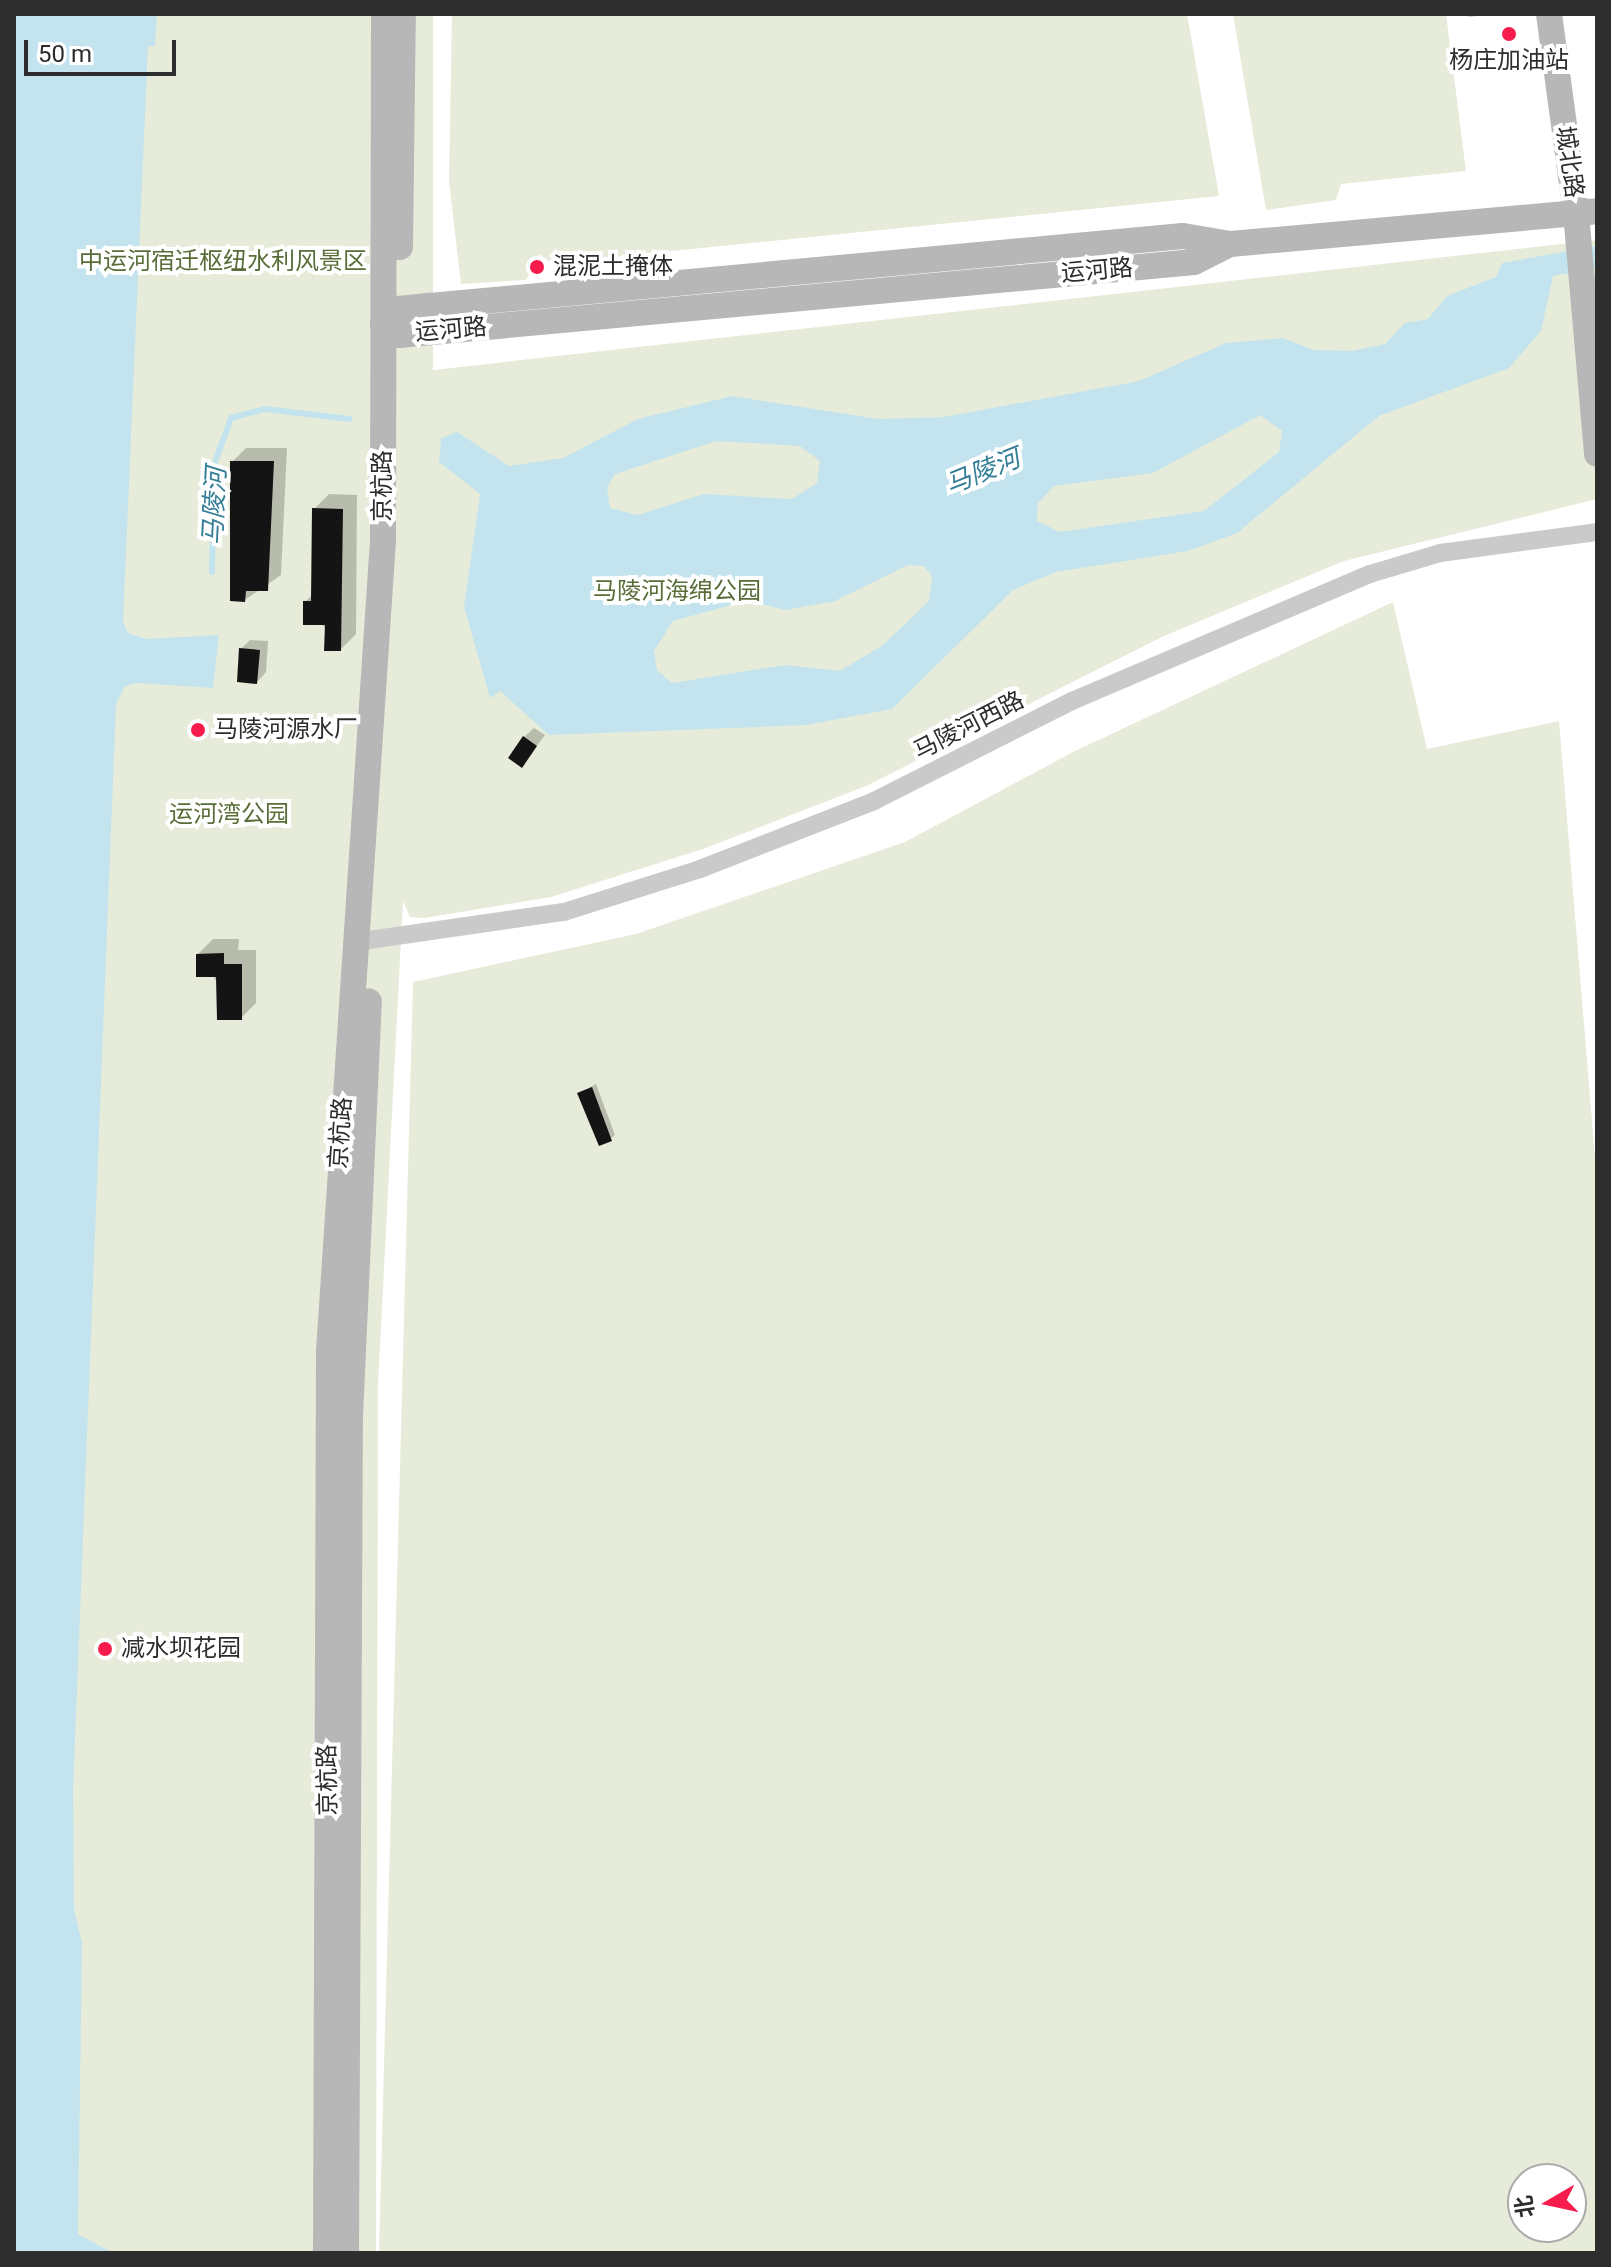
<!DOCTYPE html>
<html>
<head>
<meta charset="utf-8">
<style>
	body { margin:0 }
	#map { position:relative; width:1611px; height:2267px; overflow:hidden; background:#fff; font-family:Roboto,"Noto Sans SC",sans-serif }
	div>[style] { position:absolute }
	.green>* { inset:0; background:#e6ecd9 }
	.water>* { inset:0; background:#c3e4ee }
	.shadow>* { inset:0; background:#0003 }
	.stream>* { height:6px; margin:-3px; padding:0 3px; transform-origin:3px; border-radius:3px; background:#c3e4ee }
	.building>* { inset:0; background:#141414 }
	.street>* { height:18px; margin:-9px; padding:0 9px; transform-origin:9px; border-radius:9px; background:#cacaca }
	.secondary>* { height:26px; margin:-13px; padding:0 13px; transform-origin:13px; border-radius:13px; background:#b7b7b7 }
	.dots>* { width:22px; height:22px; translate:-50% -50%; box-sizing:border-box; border:4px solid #fff; border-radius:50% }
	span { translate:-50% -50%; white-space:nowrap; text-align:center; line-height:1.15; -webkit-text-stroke:8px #fff; paint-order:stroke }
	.poi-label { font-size:24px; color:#2d2d2d }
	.left { translate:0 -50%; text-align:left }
	.street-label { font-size:24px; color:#2d2d2d }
	.park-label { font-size:24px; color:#586d37 }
	.water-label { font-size:26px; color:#347f97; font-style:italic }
	.frame { position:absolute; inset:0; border:16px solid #2d2d2d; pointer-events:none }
	.north { position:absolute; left:1507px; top:2163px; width:80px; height:80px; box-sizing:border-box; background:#fff; border:2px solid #ababab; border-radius:50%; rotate:261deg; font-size:22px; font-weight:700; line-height:32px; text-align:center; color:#2d2d2d }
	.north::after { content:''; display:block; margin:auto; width:28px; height:36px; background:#f61d4c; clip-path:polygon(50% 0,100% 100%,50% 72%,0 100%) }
	.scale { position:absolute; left:24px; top:40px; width:152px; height:36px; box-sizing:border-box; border:4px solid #2d2d2d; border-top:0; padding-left:10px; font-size:24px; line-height:28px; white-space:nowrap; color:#2d2d2d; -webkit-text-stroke:6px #fff; paint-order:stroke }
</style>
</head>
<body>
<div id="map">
	<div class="green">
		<div style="clip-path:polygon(14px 14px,433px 14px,433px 370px,1597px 240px,1597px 499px,1344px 561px,1164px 636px,866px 786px,703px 849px,551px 897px,425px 918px,410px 917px,403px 901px,378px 1385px,376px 2253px,14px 2253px)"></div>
		<div style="clip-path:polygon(452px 14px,1187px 14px,1219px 196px,582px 260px,549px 261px,539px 254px,526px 280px,461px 284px,449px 182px)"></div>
		<div style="clip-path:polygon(1233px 14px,1446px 14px,1466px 171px,1341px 184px,1336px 200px,1266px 210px)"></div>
		<div style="clip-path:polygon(evenodd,1393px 602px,1427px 749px,1559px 721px,1597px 1182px,1597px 2253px,379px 2253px,413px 982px,636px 934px,905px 842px,1075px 751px,1393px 602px,1523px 2179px,1571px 2179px,1571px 2227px,1523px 2227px,1523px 2179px)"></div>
	</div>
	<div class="water">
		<div style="clip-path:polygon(14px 14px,157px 14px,155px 46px,148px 46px,123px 622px,128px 633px,146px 639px,219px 635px,213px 688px,138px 683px,125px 686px,116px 704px,73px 1791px,74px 1909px,82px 1943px,78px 2234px,113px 2253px,14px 2253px)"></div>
		<div style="clip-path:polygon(evenodd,1597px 246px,1597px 268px,1553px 276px,1541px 331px,1509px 368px,1379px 416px,1237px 533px,1188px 551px,1056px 572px,1013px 590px,892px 709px,806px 725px,549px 735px,500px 691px,490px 698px,464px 607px,480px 494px,439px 462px,441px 438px,457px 432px,509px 466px,563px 458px,638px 419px,732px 396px,878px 419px,944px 417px,1139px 381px,1226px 343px,1283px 338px,1314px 350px,1352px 351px,1385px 344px,1405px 323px,1428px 319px,1447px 296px,1496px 277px,1502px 263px,1597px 246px,1260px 415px,1282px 431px,1279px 452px,1204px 511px,1060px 532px,1037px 521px,1038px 503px,1054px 486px,1153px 473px,1260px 415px,1597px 246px,716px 441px,800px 446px,820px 461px,817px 483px,792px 499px,704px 494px,638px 515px,610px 508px,607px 487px,615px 474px,716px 441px,1597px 246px,908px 565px,924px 566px,932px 576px,929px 601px,883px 645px,840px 671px,785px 665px,672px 683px,657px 670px,654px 651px,673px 621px,746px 601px,786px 610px,835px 601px,908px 565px)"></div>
	</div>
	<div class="shadow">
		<div style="clip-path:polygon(1468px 14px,1496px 14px,1469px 17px)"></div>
		<div style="clip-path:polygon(246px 448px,287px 448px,281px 575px,245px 600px,232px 462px)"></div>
		<div style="clip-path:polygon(329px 494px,357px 495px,356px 634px,341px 649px,305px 602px,313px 594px,314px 509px)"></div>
		<div style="clip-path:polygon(250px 640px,268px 641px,266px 672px,257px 682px,241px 649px)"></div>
		<div style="clip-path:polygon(534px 728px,545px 735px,522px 765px,524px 737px)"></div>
		<div style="clip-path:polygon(213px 939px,239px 939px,238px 950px,256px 950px,256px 1003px,241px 1018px,198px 954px)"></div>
		<div style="clip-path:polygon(596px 1084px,615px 1135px,610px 1139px,579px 1093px)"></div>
	</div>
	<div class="stream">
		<div style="left:212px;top:572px;width:107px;rotate:-88.9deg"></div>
		<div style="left:214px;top:465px;width:50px;rotate:-70.1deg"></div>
		<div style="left:231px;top:418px;width:35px;rotate:-15deg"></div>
		<div style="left:265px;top:409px;width:85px;rotate:6.8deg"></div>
	</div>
	<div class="building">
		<div style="clip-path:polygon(230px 461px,274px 461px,268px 591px,246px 591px,245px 602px,230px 601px)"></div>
		<div style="clip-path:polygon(312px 508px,343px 509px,341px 651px,324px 651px,325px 625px,303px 625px,303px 601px,311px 601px)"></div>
		<div style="clip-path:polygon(239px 648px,260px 650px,257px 684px,237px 682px)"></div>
		<div style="clip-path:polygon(523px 736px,537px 746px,522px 768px,508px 758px)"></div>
		<div style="clip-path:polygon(224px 953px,224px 964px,242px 964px,242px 1020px,217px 1020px,216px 977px,196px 977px,196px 954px)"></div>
		<div style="clip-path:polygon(592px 1087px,612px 1141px,599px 1146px,577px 1093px)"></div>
	</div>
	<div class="street">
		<div style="left:355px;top:942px;width:211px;rotate:-8.2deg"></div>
		<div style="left:564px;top:912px;width:143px;rotate:-17.5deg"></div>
		<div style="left:700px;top:869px;width:187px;rotate:-21.3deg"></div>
		<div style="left:874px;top:801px;width:222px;rotate:-26.8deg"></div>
		<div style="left:1072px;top:701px;width:324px;rotate:-23.1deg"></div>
		<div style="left:1370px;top:574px;width:73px;rotate:-16.7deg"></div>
		<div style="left:1440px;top:553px;width:158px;rotate:-7.6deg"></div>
	</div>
	<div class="secondary">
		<div style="left:1549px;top:14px;width:201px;rotate:82.3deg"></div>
		<div style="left:1576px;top:213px;width:242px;rotate:85deg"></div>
		<div style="left:1230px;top:244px;width:40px;rotate:153.4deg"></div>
		<div style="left:1194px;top:262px;width:798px;rotate:174.75deg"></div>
		<div style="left:399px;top:335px;width:19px;rotate:-148deg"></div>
		<div style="left:383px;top:325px;width:23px;rotate:-45deg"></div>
		<div style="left:399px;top:309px;width:31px;rotate:-6deg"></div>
		<div style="left:430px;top:306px;width:756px;rotate:-5.31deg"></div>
		<div style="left:1183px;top:236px;width:48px;rotate:9.7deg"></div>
		<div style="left:1230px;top:244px;width:368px;rotate:-5.1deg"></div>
		<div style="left:400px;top:247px;width:233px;rotate:-89.3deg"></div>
		<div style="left:326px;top:2253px;width:902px;rotate:-89.81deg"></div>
		<div style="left:329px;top:1351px;width:813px;rotate:-86.19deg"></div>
		<div style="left:383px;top:540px;width:526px;rotate:-89.89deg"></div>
		<div style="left:346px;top:2253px;width:836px;rotate:-89.73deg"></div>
		<div style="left:350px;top:1417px;width:416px;rotate:-87.4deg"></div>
	</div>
	<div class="dots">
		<div style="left:1509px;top:34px;background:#f61d4c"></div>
		<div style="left:537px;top:267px;background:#f61d4c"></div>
		<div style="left:198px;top:730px;background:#f61d4c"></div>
		<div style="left:105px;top:1649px;background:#f61d4c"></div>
	</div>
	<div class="poi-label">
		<span style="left:1509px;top:61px">杨庄加油站</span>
		<span class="left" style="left:553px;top:267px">混泥土掩体</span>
		<span class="left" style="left:214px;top:730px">马陵河源水厂</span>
		<span class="left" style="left:121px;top:1649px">减水坝花园</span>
	</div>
	<div class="street-label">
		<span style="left:1569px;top:162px;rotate:82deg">城北路</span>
		<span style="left:1097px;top:271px;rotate:-5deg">运河路</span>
		<span style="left:451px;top:330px;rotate:-5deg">运河路</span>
		<span style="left:383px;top:486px;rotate:-90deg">京杭路</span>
		<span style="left:969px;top:726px;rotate:-27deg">马陵河西路</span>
		<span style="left:341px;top:1133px;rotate:-86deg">京杭路</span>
		<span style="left:328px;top:1780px;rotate:-91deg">京杭路</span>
	</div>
	<div class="park-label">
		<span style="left:223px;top:262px">中运河宿迁枢纽水利风景区</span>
		<span style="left:677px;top:592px">马陵河海绵公园</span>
		<span style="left:229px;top:815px">运河湾公园</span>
	</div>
	<div class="water-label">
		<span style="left:983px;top:472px;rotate:-22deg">马陵河</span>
		<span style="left:215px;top:506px;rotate:-87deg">马陵河</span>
	</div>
	<div class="frame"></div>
	<div class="north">北</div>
	<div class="scale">50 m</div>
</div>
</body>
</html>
